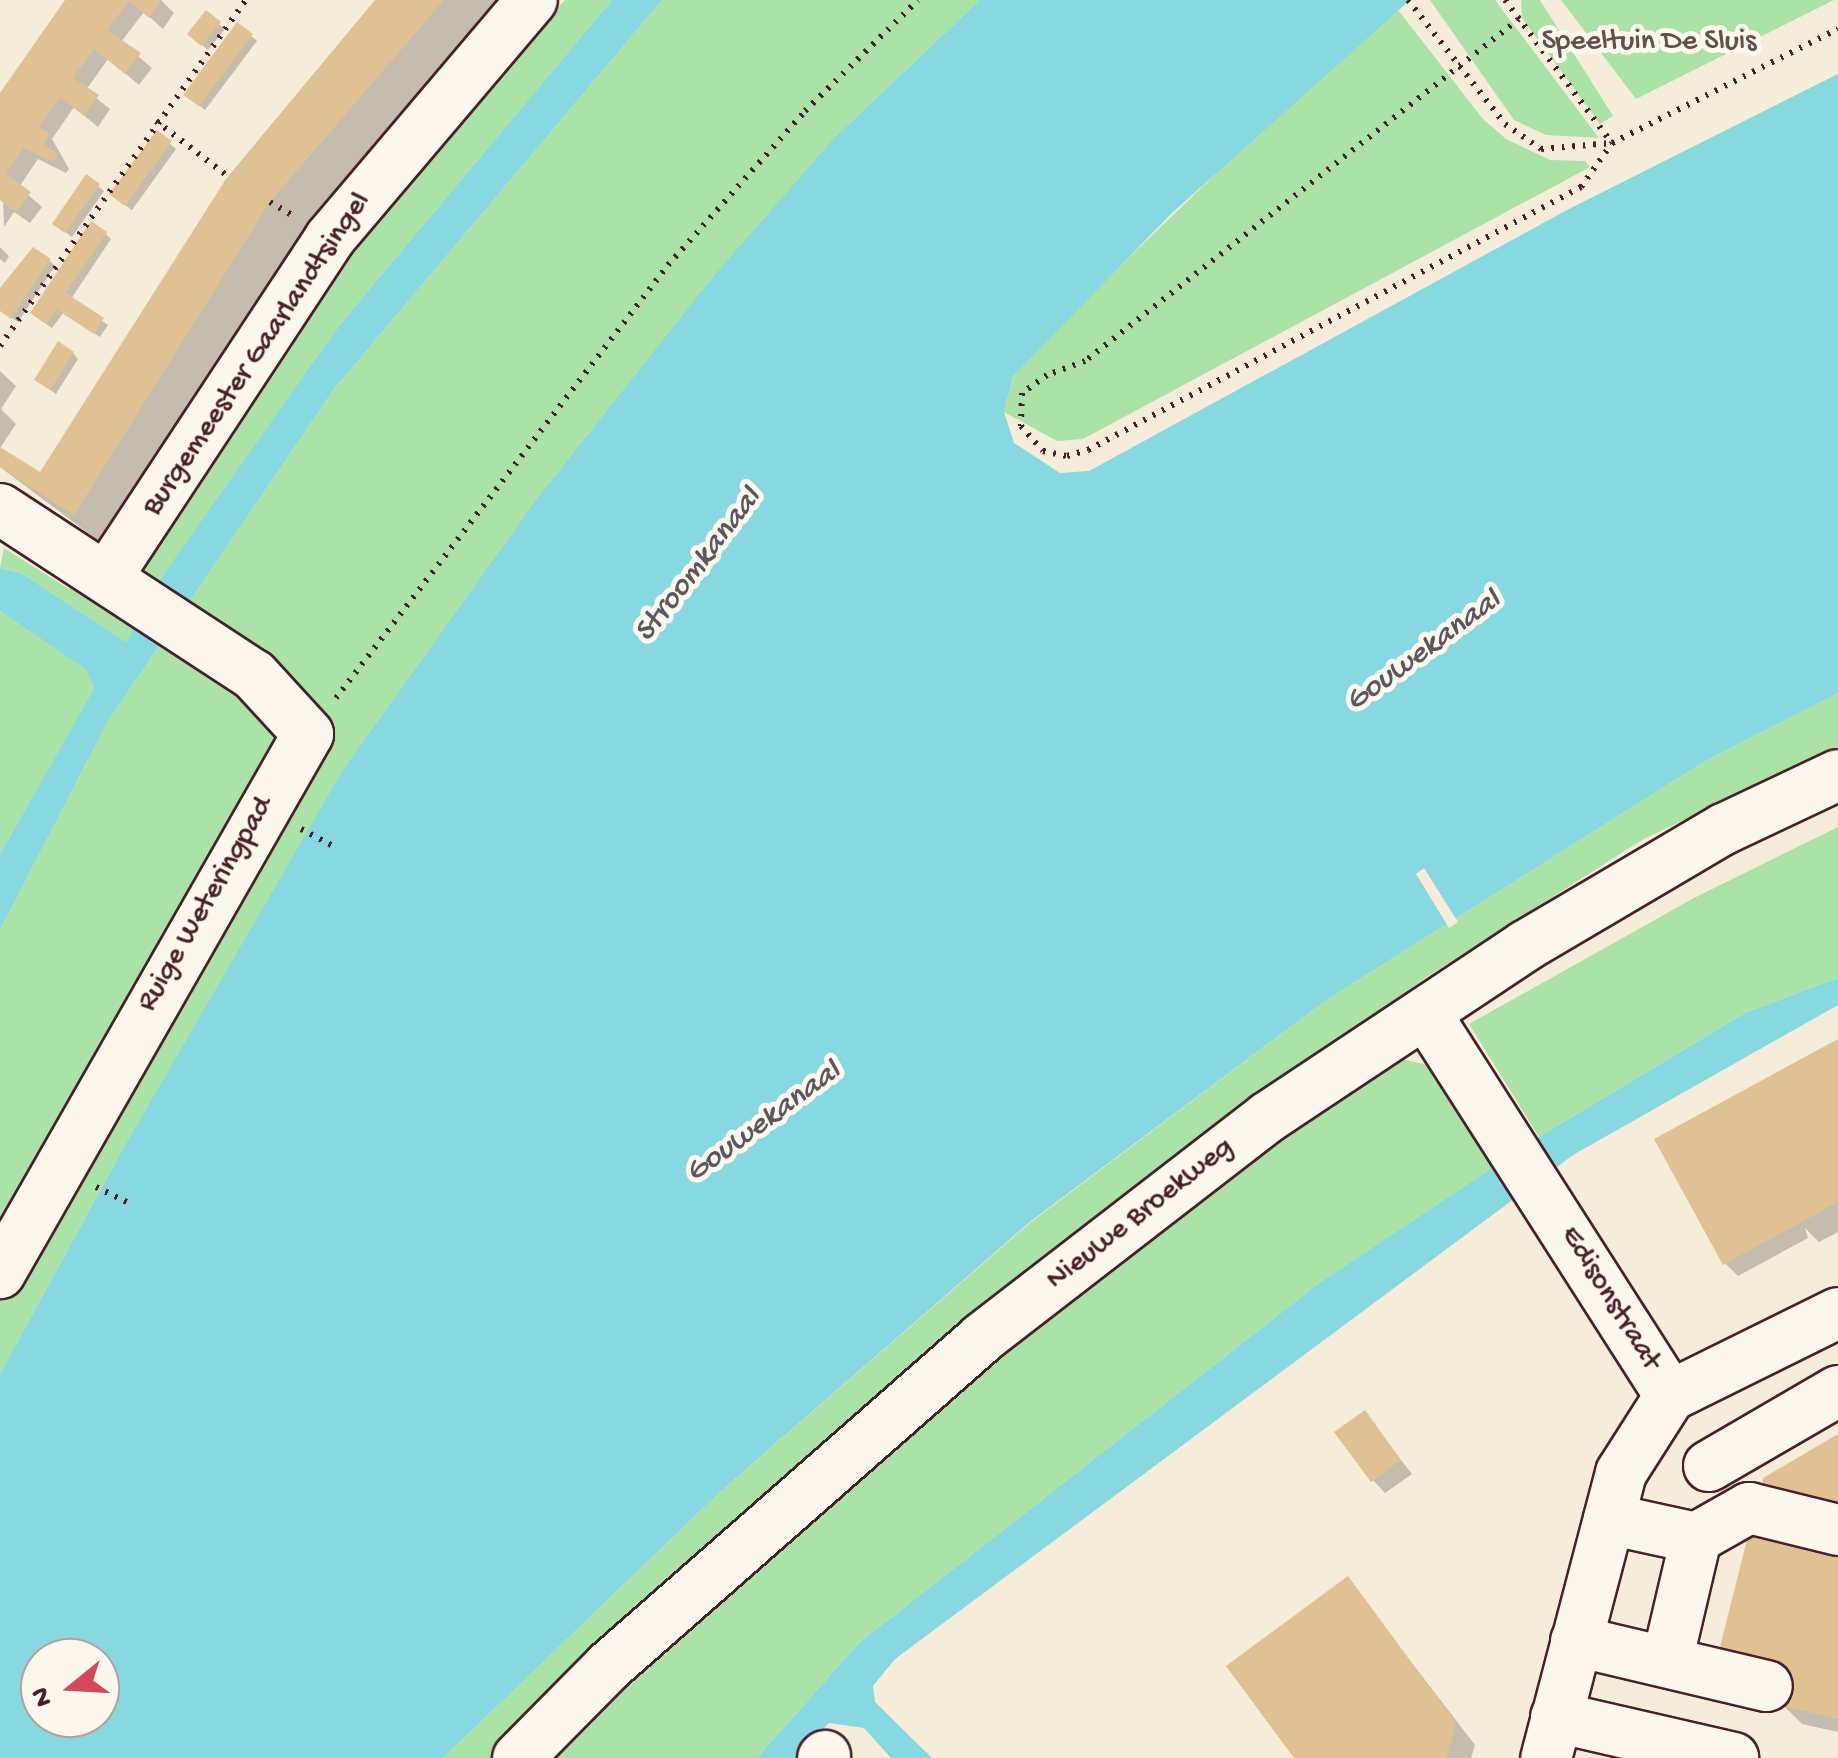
<!DOCTYPE html>
<html>
<head>
<meta charset="utf-8">
<style>
	body { margin:0 }
	#map { position:relative; width:1838px; height:1758px; overflow:hidden; background:#f5ecda; font-family:"Gochi Hand",sans-serif }
	div>[style] { position:absolute }
	.green>* { inset:0; background:#aae2a7 }
	.water>* { inset:0; background:#87d8e0 }
	.pier>* { inset:0; background:#f5ecda }
	.shadow>* { inset:0; background:#0003 }
	.building>* { inset:0; background:#dfc193 }
	.path>* { height:6px; margin-top:-3px; transform-origin:0; background:repeating-linear-gradient(90deg,#4a1f2b 0 2.5px,transparent 0 10.5px) }
	.roads { filter:drop-shadow(2px 0 #4a1f2b) drop-shadow(-2px 0 #4a1f2b) drop-shadow(0 2px #4a1f2b) drop-shadow(0 -2px #4a1f2b) }
	.minor>* { height:50px; margin:-25px; padding:0 25px; transform-origin:25px; border-radius:25px; background:#fbf7ec }
	span { translate:-50% -50%; white-space:nowrap; text-align:center; line-height:1.15; -webkit-text-stroke:10px #fbf7ec; paint-order:stroke }
	.park-label { font-size:30px; color:#62504a }
	.street-label { font-size:30px; color:#4a1f2b }
	.water-label { font-size:32px; color:#5c5661; font-style:italic }
	.north { position:absolute; left:20px; top:1638px; width:100px; height:100px; box-sizing:border-box; background:#fbf7ec; border:2px solid #b4a19f; border-radius:50%; rotate:252deg; font-size:28px; font-weight:700; line-height:40px; text-align:center; color:#4a1f2b }
	.north::after { content:''; display:block; margin:auto; width:35px; height:45px; background:#d1495b; clip-path:polygon(50% 0,100% 100%,50% 72%,0 100%) }
</style>
</head>
<body>
<div id="map">
	<div class="green">
		<div style="clip-path:polygon(565px 0,612px 0,342px 322px,154px 596px,139px 588px,136px 560px,149px 538px,161px 545px,329px 260px)"></div>
		<div style="clip-path:polygon(662px 0,980px 0,836px 136px,119px 1156px,0 1374px,0 930px,108px 721px,334px 389px)"></div>
		<div style="clip-path:polygon(1430px 0,1495px 0,1599px 138px,1546px 135px,1514px 120px)"></div>
		<div style="clip-path:polygon(1521px 0,1540px 0,1613px 116px,1600px 124px,1522px 18px)"></div>
		<div style="clip-path:polygon(1561px 0,1834px 0,1636px 99px)"></div>
		<div style="clip-path:polygon(1398px 10px,1483px 119px,1506px 139px,1550px 160px,1585px 161px,1590px 167px,1083px 439px,1057px 441px,1004px 412px,1013px 376px,1039px 344px,1253px 138px)"></div>
		<div style="clip-path:polygon(4px 548px,69px 589px,76px 581px,143px 615px,126px 642px,21px 573px,0 568px)"></div>
		<div style="clip-path:polygon(0 611px,88px 670px,94px 690px,0 854px)"></div>
		<div style="clip-path:polygon(1838px 693px,1838px 746px,1642px 840px,1425px 978px,1329px 1050px,511px 1758px,443px 1758px,721px 1491px,1031px 1222px,1328px 999px,1705px 761px)"></div>
		<div style="clip-path:polygon(1838px 827px,1838px 978px,1745px 1013px,1539px 1137px,1469px 1024px,1694px 898px)"></div>
		<div style="clip-path:polygon(1390px 1056px,1427px 1065px,1441px 1077px,1502px 1164px,1318px 1284px,859px 1643px,757px 1758px,549px 1758px,739px 1574px,1112px 1259px)"></div>
	</div>
	<div class="water">
		<div style="clip-path:polygon(612px 0,662px 0,334px 389px,108px 721px,0 930px,0 854px,94px 689px,87px 670px,0 611px,0 568px,21px 573px,126px 642px,164px 574px,342px 322px)"></div>
		<div style="clip-path:polygon(evenodd,980px 0,1410px 0,1172px 213px,1013px 376px,1004px 412px,1014px 443px,1060px 473px,1089px 471px,1567px 210px,1838px 74px,1838px 693px,1705px 761px,1328px 999px,1031px 1221px,721px 1491px,443px 1758px,0 1758px,0 1374px,119px 1156px,343px 770px,537px 499px,713px 277px,836px 136px,980px 0,40px 1658px,100px 1658px,100px 1718px,40px 1718px,40px 1658px)"></div>
		<div style="clip-path:polygon(1838px 978px,1838px 1005px,1573px 1155px,895px 1659px,873px 1686px,875px 1702px,932px 1758px,891px 1758px,864px 1728px,829px 1723px,795px 1758px,757px 1758px,859px 1643px,1318px 1284px,1539px 1137px,1745px 1013px)"></div>
	</div>
	<div class="pier">
		<div style="clip-path:polygon(1424px 868px,1458px 922px,1449px 928px,1416px 874px)"></div>
	</div>
	<div class="shadow">
		<div style="clip-path:polygon(69px 0,161px 0,174px 13px,163px 29px,144px 12px,121px 42px,152px 68px,139px 85px,108px 59px,86px 90px,110px 109px,98px 127px,74px 107px,52px 139px,69px 169px,66px 173px,38px 159px,19px 187px,42px 207px,30px 223px,14px 212px,4px 227px,0 99px)"></div>
		<div style="clip-path:polygon(381px 0,511px 0,112px 551px,0 467px,0 449px,41px 476px)"></div>
		<div style="clip-path:polygon(219px 24px,225px 29px,208px 50px,196px 40px)"></div>
		<div style="clip-path:polygon(251px 36px,257px 41px,205px 110px,192px 100px)"></div>
		<div style="clip-path:polygon(157px 133px,176px 149px,132px 210px,118px 200px)"></div>
		<div style="clip-path:polygon(98px 186px,104px 191px,72px 237px,61px 229px)"></div>
		<div style="clip-path:polygon(105px 233px,111px 239px,71px 299px,108px 325px,100px 337px,63px 313px,52px 328px,39px 319px)"></div>
		<div style="clip-path:polygon(0 247px,9px 256px,5px 263px,0 259px)"></div>
		<div style="clip-path:polygon(50px 261px,55px 266px,18px 322px,0 310px,0 293px)"></div>
		<div style="clip-path:polygon(73px 353px,78px 359px,56px 394px,43px 385px)"></div>
		<div style="clip-path:polygon(0 371px,16px 386px,1px 409px,16px 424px,0 448px)"></div>
		<div style="clip-path:polygon(1838px 1041px,1838px 1232px,1819px 1242px,1805px 1228px,1808px 1238px,1738px 1276px,1725px 1263px)"></div>
		<div style="clip-path:polygon(1364px 1413px,1412px 1474px,1385px 1493px,1373px 1480px)"></div>
		<div style="clip-path:polygon(1838px 1544px,1838px 1732px,1802px 1724px,1782px 1704px)"></div>
		<div style="clip-path:polygon(1348px 1580px,1475px 1745px,1471px 1758px,1298px 1758px)"></div>
	</div>
	<div class="building">
		<div style="clip-path:polygon(65px 0,161px 0,149px 18px,129px 1px,107px 30px,141px 53px,125px 74px,94px 49px,73px 78px,99px 95px,84px 116px,60px 97px,39px 127px,50px 134px,43px 144px,58px 154px,53px 162px,24px 148px,15px 160px,6px 174px,31px 192px,16px 212px,0 200px,0 93px)"></div>
		<div style="clip-path:polygon(375px 0,444px 0,270px 202px,74px 515px,0 467px,0 447px,40px 472px,226px 179px)"></div>
		<div style="clip-path:polygon(206px 10px,221px 22px,201px 46px,187px 34px)"></div>
		<div style="clip-path:polygon(237px 22px,253px 34px,199px 106px,183px 95px)"></div>
		<div style="clip-path:polygon(157px 130px,172px 141px,125px 206px,109px 194px)"></div>
		<div style="clip-path:polygon(86px 174px,100px 184px,65px 233px,52px 224px)"></div>
		<div style="clip-path:polygon(91px 221px,107px 232px,66px 293px,104px 318px,94px 334px,56px 309px,46px 324px,30px 313px)"></div>
		<div style="clip-path:polygon(33px 247px,51px 259px,11px 319px,0 311px,0 288px)"></div>
		<div style="clip-path:polygon(58px 341px,74px 352px,50px 390px,34px 380px)"></div>
		<div style="clip-path:polygon(1838px 1039px,1838px 1202px,1723px 1265px,1654px 1139px)"></div>
		<div style="clip-path:polygon(1365px 1410px,1401px 1460px,1371px 1482px,1334px 1432px)"></div>
		<div style="clip-path:polygon(1838px 1434px,1838px 1513px,1761px 1494px,1763px 1478px)"></div>
		<div style="clip-path:polygon(1752px 1520px,1838px 1541px,1838px 1719px,1779px 1705px,1717px 1659px)"></div>
		<div style="clip-path:polygon(1348px 1576px,1456px 1723px,1447px 1758px,1294px 1758px,1226px 1666px)"></div>
	</div>
	<div class="path">
		<div style="left:1408px;top:0;width:157px;rotate:52deg"></div>
		<div style="left:1505px;top:124px;width:44px;rotate:34.8deg"></div>
		<div style="left:1541px;top:149px;width:71px;rotate:-4.8deg"></div>
		<div style="left:1612px;top:143px;width:253px;rotate:-26.8deg"></div>
		<div style="left:1505px;top:0;width:179px;rotate:53.2deg"></div>
		<div style="left:1519px;top:19px;width:553px;rotate:141.76deg"></div>
		<div style="left:1085px;top:361px;width:40px;rotate:159.8deg"></div>
		<div style="left:1047px;top:375px;width:31px;rotate:144deg"></div>
		<div style="left:1022px;top:393px;width:33px;rotate:92deg"></div>
		<div style="left:1021px;top:426px;width:33px;rotate:49deg"></div>
		<div style="left:1043px;top:451px;width:25px;rotate:12deg"></div>
		<div style="left:1067px;top:456px;width:22px;rotate:-16deg"></div>
		<div style="left:1088px;top:450px;width:559px;rotate:-28.08deg"></div>
		<div style="left:1581px;top:187px;width:54px;rotate:-54.8deg"></div>
		<div style="left:156px;top:121px;width:92px;rotate:37.5deg"></div>
		<div style="left:270px;top:202px;width:29px;rotate:31deg"></div>
		<div style="left:0;top:346px;width:425px;rotate:-54.6deg"></div>
		<div style="left:336px;top:698px;width:546px;rotate:-52.52deg"></div>
		<div style="left:668px;top:265px;width:206px;rotate:-48.3deg"></div>
		<div style="left:805px;top:111px;width:158px;rotate:-44.5deg"></div>
		<div style="left:301px;top:829px;width:38px;rotate:28deg"></div>
		<div style="left:96px;top:1187px;width:39px;rotate:26deg"></div>
	</div>
	<div class="roads">
		<div class="minor">
			<div style="left:0;top:509px;width:303px;rotate:33.2deg"></div>
			<div style="left:254px;top:675px;width:80px;rotate:47.5deg"></div>
			<div style="left:308px;top:734px;width:621px;rotate:119.74deg"></div>
			<div style="left:106px;top:578px;width:407px;rotate:-56.6deg"></div>
			<div style="left:330px;top:238px;width:312px;rotate:-49.7deg"></div>
			<div style="left:1426px;top:1014px;width:453px;rotate:57.4deg"></div>
			<div style="left:1670px;top:1396px;width:91px;rotate:122.5deg"></div>
			<div style="left:1621px;top:1473px;width:295px;rotate:104.7deg"></div>
			<div style="left:1670px;top:1396px;width:187px;rotate:-26.3deg"></div>
			<div style="left:1709px;top:1466px;width:149px;rotate:-30.2deg"></div>
			<div style="left:1609px;top:1519px;width:89px;rotate:12.3deg"></div>
			<div style="left:1696px;top:1538px;width:127px;rotate:103.2deg"></div>
			<div style="left:1696px;top:1538px;width:61px;rotate:-29.5deg"></div>
			<div style="left:1749px;top:1508px;width:92px;rotate:13.9deg"></div>
			<div style="left:1576px;top:1641px;width:196px;rotate:13.3deg"></div>
			<div style="left:1556px;top:1717px;width:182px;rotate:13deg"></div>
			<div style="left:518px;top:1758px;width:129px;rotate:-45.3deg"></div>
			<div style="left:609px;top:1666px;width:497px;rotate:-41.3deg"></div>
			<div style="left:982px;top:1338px;width:361px;rotate:-37.7deg"></div>
			<div style="left:1268px;top:1117px;width:309px;rotate:-33.6deg"></div>
			<div style="left:1525px;top:946px;width:231px;rotate:-30.5deg"></div>
			<div style="left:1724px;top:829px;width:126px;rotate:-25.3deg"></div>
			<div style="left:823px;top:1758px;width:3px;rotate:-45deg"></div>
		</div>
	</div>
	<div class="park-label">
		<span style="left:1649px;top:43px">Speeltuin De Sluis</span>
	</div>
	<div class="street-label">
		<span style="left:258px;top:355px;rotate:-56deg">Burgemeester Gaarlandtsingel</span>
		<span style="left:207px;top:905px;rotate:-60deg">Ruige Weteringpad</span>
		<span style="left:1141px;top:1215px;rotate:-38deg">Nieuwe Broekweg</span>
		<span style="left:1609px;top:1299px;rotate:58deg">Edisonstraat</span>
	</div>
	<div class="water-label">
		<span style="left:699px;top:566px;rotate:-52deg">Stroomkanaal</span>
		<span style="left:1424px;top:652px;rotate:-36deg">Gouwekanaal</span>
		<span style="left:764px;top:1123px;rotate:-36deg">Gouwekanaal</span>
	</div>
	<div class="north">N</div>
</div>
</body>
</html>
